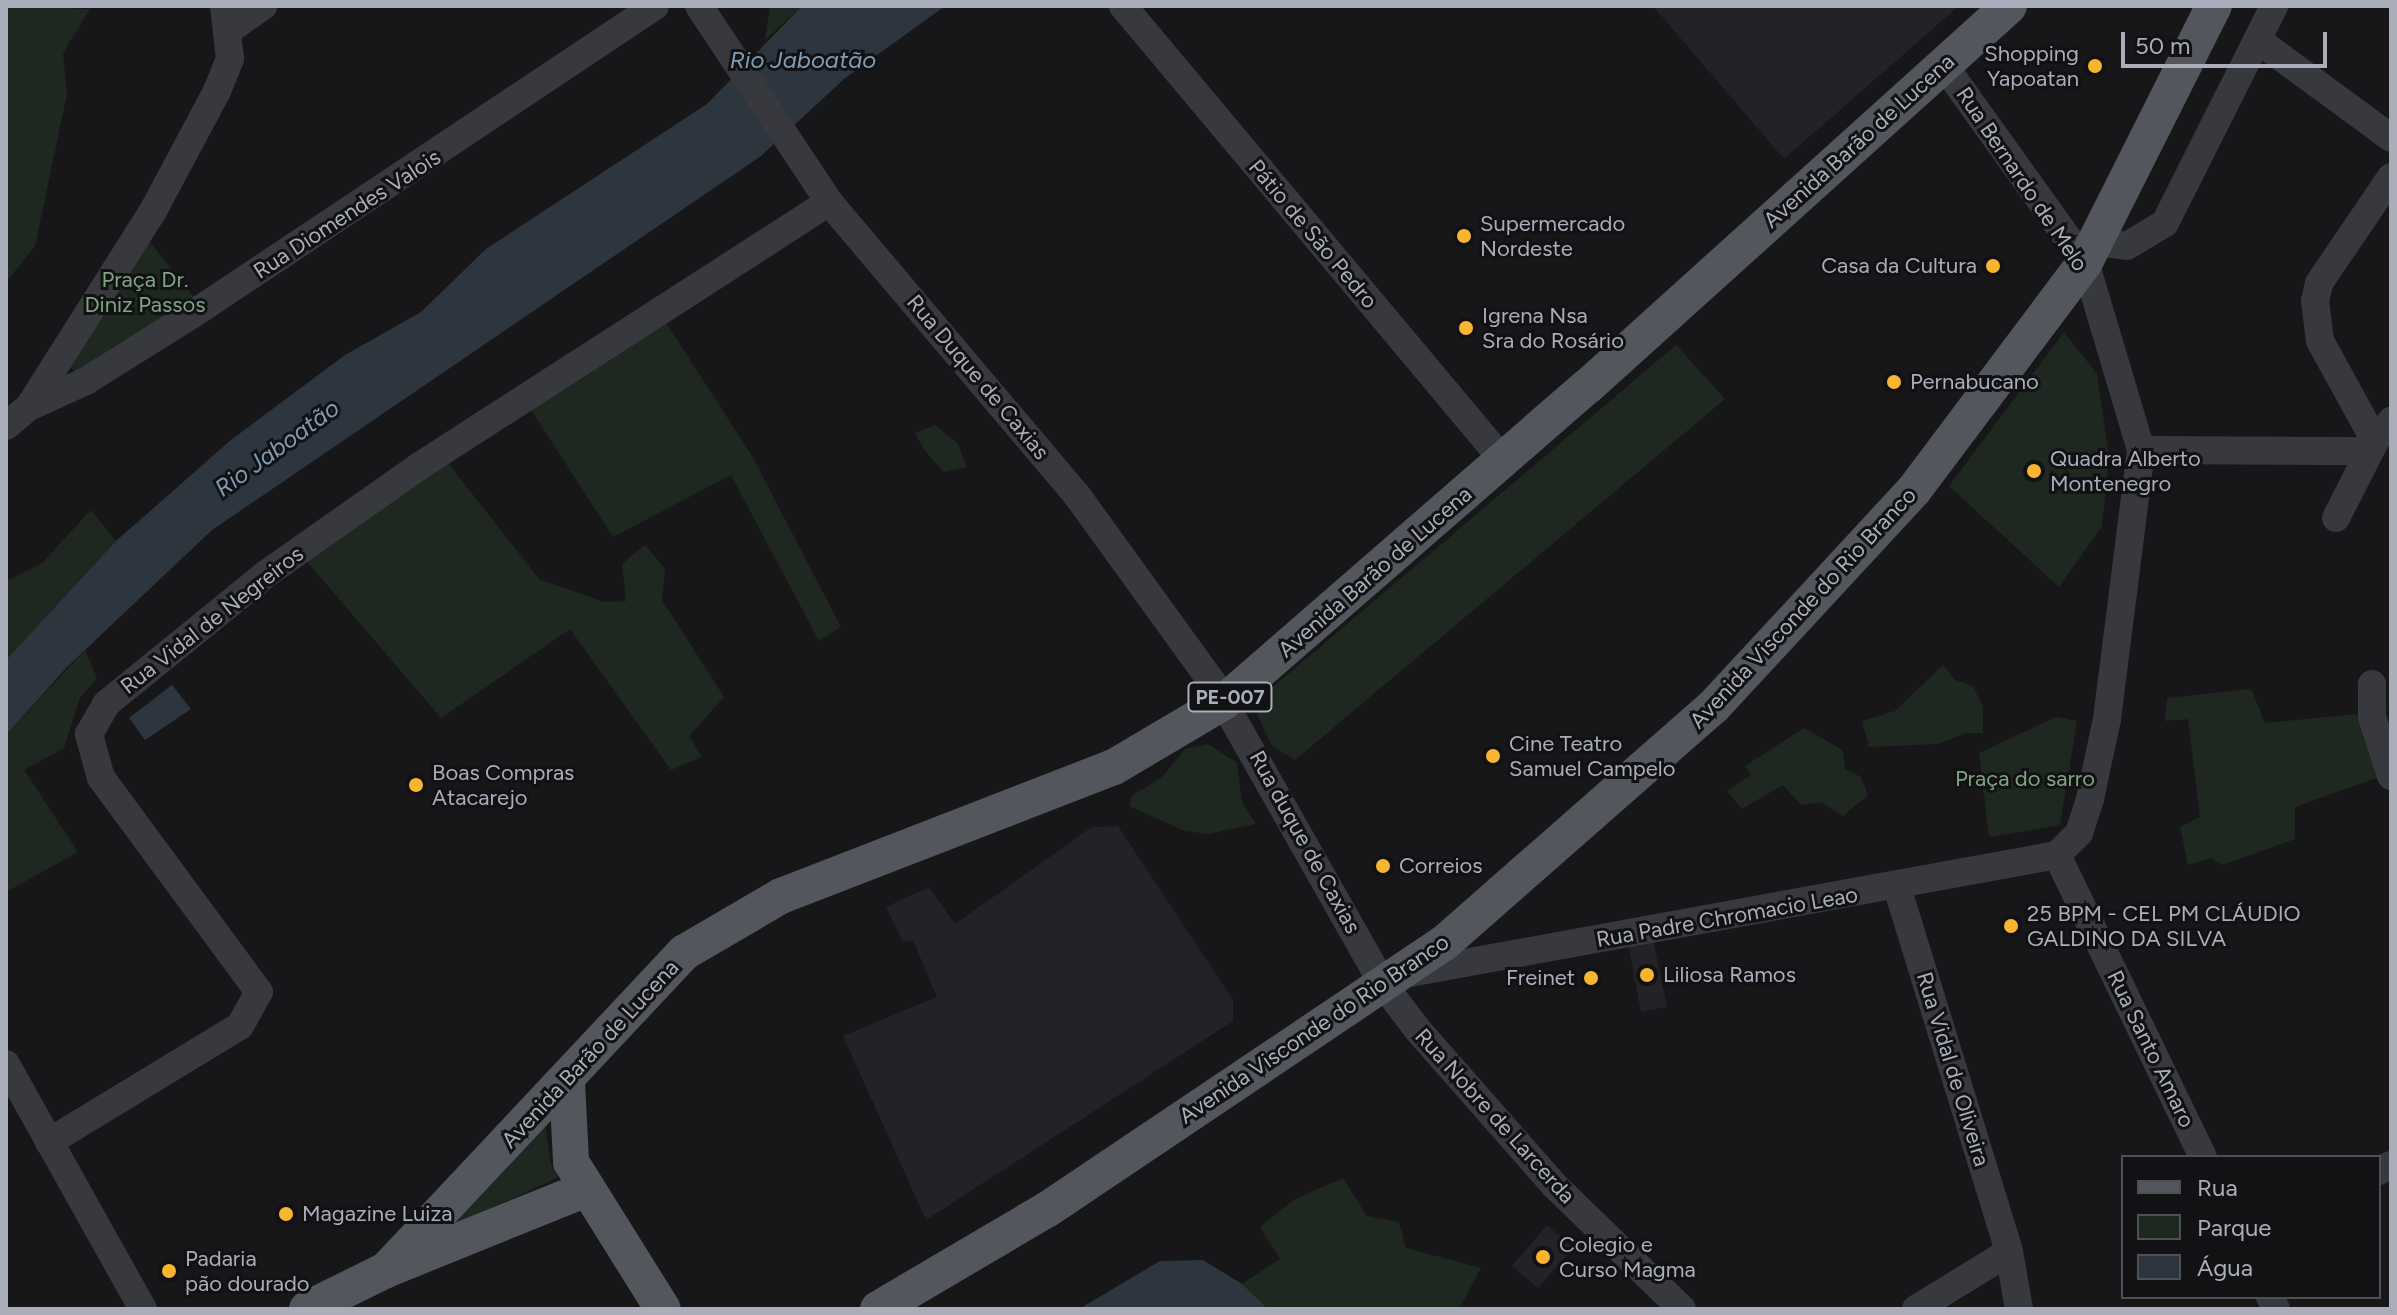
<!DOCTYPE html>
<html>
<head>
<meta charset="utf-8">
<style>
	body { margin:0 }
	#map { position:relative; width:2397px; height:1315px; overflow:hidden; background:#171719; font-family:Figtree,sans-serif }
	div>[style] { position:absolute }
	.built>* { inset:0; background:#232327 }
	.green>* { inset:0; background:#1f2820 }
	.water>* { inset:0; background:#2d363e }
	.minor>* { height:28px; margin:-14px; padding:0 14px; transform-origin:14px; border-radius:14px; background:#38393f }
	.major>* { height:36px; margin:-18px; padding:0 18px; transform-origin:18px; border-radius:18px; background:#54565e }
	.dots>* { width:22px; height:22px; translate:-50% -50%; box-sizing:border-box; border:4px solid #121214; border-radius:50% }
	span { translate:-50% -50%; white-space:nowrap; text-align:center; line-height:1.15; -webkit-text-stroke:6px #121214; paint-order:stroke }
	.shield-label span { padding:2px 6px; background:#121214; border:2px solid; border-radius:6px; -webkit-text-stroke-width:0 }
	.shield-label { font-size:20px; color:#a9aeba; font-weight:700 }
	.poi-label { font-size:22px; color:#a9aeba }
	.right { translate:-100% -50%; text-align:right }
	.left { translate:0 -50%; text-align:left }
	.street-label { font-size:22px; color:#a9aeba }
	.park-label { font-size:22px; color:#7fa582 }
	.water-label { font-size:24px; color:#7f9cb6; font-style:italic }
	.frame { position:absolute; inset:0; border:8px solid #a9aeba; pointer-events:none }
	.legend { position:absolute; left:2121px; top:1155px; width:260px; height:144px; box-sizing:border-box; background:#121214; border:2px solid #4e5056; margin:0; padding:10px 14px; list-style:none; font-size:24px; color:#a9aeba }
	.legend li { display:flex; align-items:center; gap:16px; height:40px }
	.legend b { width:40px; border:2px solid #4e5056 }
	.scale { position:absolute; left:2121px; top:32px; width:206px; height:36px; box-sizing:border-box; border:4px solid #a9aeba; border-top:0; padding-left:10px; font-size:24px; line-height:28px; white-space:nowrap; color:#a9aeba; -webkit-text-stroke:6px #121214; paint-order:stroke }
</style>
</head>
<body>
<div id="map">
	<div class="built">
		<div style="clip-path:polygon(1653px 6px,1959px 6px,1784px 159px)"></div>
		<div style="clip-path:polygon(1118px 826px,1233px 1000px,1233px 1021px,926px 1220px,843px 1036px,937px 997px,913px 940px,903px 942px,886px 907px,929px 887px,955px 924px,1092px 827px)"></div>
		<div style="clip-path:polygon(1653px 939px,1667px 1007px,1641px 1012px,1628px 944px)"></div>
		<div style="clip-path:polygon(1547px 1225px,1573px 1248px,1538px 1288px,1512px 1266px)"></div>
	</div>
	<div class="green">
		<div style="clip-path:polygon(6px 6px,90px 9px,63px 53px,67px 94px,35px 246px,6px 282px)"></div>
		<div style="clip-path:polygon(770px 6px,802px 6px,765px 40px)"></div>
		<div style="clip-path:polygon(149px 241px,196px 300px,83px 377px,67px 365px)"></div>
		<div style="clip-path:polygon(663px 318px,752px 456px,841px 627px,819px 641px,731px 475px,613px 537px,528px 405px)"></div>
		<div style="clip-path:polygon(2064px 332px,2097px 374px,2109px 456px,2102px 526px,2059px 587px,1949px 486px)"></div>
		<div style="clip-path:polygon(1676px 345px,1725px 399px,1295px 760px,1272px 746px,1256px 712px,1260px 698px)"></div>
		<div style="clip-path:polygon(935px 425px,958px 444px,967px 467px,944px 472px,924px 450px,915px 433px)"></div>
		<div style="clip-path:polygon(444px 458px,539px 579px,604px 602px,626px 601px,622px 564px,645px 545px,665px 569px,662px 600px,724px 697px,689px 736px,702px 757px,671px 770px,570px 629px,441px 718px,303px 557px)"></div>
		<div style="clip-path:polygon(91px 510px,116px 541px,6px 660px,6px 581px,42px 563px)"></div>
		<div style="clip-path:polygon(85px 650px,97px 678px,80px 698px,64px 748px,24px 770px,78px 852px,6px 892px,6px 735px)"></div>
		<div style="clip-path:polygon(1943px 665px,1955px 680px,1973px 686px,1983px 707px,1983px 733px,1965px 733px,1938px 744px,1869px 747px,1862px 721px,1895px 711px)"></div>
		<div style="clip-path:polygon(2251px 689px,2265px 723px,2357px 714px,2379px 777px,2295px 807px,2295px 839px,2222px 865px,2212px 858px,2188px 865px,2180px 827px,2200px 817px,2188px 719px,2165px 721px,2167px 698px)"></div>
		<div style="clip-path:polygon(2056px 717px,2077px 721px,2060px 825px,1989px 837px,1979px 753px)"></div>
		<div style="clip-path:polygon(1804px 728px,1843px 750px,1845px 769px,1861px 777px,1868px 795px,1843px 816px,1821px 802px,1801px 805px,1783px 785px,1742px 809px,1727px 791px,1751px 775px,1745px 766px)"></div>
		<div style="clip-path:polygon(1208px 744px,1237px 763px,1242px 802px,1256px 824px,1208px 834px,1185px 831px,1129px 806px,1132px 796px,1162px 777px,1185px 749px)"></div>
		<div style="clip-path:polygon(544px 1120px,551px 1164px,559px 1177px,424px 1239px)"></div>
		<div style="clip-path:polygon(1343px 1178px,1367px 1216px,1399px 1222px,1406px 1248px,1481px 1268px,1459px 1309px,1268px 1309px,1242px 1284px,1280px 1259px,1260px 1227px,1293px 1200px)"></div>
	</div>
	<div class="water">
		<div style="clip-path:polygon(802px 6px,945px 6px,844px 79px,761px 156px,212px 530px,67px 667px,6px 735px,6px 660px,116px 541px,231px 440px,345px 355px,421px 312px,486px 249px,707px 104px)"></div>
		<div style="clip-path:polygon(172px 685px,191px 709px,145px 740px,129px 718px)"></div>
		<div style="clip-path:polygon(1203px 1260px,1242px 1284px,1268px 1309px,1079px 1309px,1160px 1261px)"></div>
	</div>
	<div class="minor">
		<div style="left:699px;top:6px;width:235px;rotate:56.4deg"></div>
		<div style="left:829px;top:202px;width:382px;rotate:49.8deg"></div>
		<div style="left:1076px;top:494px;width:232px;rotate:54.1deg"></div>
		<div style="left:1212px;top:682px;width:347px;rotate:60.5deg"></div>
		<div style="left:1383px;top:984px;width:56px;rotate:52.9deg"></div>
		<div style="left:1417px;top:1029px;width:208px;rotate:48.7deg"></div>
		<div style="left:1554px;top:1185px;width:178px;rotate:44.1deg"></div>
		<div style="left:1123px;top:6px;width:592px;rotate:50.07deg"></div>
		<div style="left:229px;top:30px;width:42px;rotate:-35.2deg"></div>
		<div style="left:2259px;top:41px;width:164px;rotate:36.3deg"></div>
		<div style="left:1943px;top:64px;width:244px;rotate:54.4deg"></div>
		<div style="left:2085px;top:262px;width:196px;rotate:73.4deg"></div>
		<div style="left:2141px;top:450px;width:271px;rotate:97.2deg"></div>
		<div style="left:2107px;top:719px;width:82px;rotate:102deg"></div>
		<div style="left:2090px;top:799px;width:36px;rotate:108deg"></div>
		<div style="left:2079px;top:833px;width:31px;rotate:135deg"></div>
		<div style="left:2096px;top:242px;width:31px;rotate:7deg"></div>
		<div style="left:2127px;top:246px;width:44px;rotate:-31.2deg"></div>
		<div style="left:2165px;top:223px;width:243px;rotate:-63.3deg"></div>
		<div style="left:29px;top:407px;width:63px;rotate:-24.5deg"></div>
		<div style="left:86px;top:381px;width:126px;rotate:-32.1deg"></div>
		<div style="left:193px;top:314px;width:555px;rotate:-33.69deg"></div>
		<div style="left:6px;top:426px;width:30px;rotate:-40deg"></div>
		<div style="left:29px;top:407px;width:234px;rotate:-57.7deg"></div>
		<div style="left:154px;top:209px;width:134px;rotate:-61.9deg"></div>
		<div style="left:217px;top:91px;width:35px;rotate:-68deg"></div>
		<div style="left:230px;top:59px;width:53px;rotate:-96.5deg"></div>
		<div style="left:2375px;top:441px;width:114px;rotate:-118.8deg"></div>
		<div style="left:2320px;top:341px;width:40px;rotate:-97.1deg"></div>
		<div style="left:2315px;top:301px;width:18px;rotate:-77deg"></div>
		<div style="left:2319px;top:283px;width:128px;rotate:-55.8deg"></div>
		<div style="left:2141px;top:450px;width:228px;rotate:0.3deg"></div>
		<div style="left:2336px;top:518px;width:86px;rotate:-63.1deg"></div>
		<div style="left:2375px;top:441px;width:26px;rotate:-51deg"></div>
		<div style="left:2372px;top:684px;width:33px;rotate:90deg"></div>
		<div style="left:2372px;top:717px;width:62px;rotate:72.1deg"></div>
		<div style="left:2057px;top:855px;width:335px;rotate:64.2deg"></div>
		<div style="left:1897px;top:887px;width:382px;rotate:72.9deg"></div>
		<div style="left:2009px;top:1252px;width:58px;rotate:80deg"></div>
		<div style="left:1404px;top:974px;width:664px;rotate:-10.33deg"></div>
		<div style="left:6px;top:1064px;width:281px;rotate:60.8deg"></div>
		<div style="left:49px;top:1142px;width:223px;rotate:-31.3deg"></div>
		<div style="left:240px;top:1026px;width:39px;rotate:-61deg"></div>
		<div style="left:259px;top:992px;width:266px;rotate:-126.4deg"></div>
		<div style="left:101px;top:778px;width:46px;rotate:-105.3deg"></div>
		<div style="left:89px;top:734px;width:34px;rotate:-60deg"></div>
		<div style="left:106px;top:704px;width:206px;rotate:-39.1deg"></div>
		<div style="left:266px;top:574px;width:186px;rotate:-35.1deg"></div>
		<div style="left:418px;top:467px;width:489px;rotate:-32.8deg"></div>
		<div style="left:2379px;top:1171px;width:13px;rotate:-27deg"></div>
		<div style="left:2270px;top:1297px;width:13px;rotate:63deg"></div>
		<div style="left:1916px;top:1309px;width:109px;rotate:-31.5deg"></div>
	</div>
	<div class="major">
		<div style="left:567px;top:1082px;width:80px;rotate:87.1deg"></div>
		<div style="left:571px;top:1162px;width:173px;rotate:58deg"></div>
		<div style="left:386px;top:1270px;width:436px;rotate:-46.8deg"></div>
		<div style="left:685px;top:952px;width:111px;rotate:-30.3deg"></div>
		<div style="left:781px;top:896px;width:357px;rotate:-21.2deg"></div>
		<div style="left:1114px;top:767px;width:128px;rotate:-30.6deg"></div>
		<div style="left:1224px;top:702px;width:482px;rotate:-41deg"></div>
		<div style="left:1588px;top:386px;width:567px;rotate:-42.07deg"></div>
		<div style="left:307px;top:1309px;width:88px;rotate:-26.3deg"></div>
		<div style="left:386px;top:1270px;width:214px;rotate:-22deg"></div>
		<div style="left:878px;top:1309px;width:197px;rotate:-30.5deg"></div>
		<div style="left:1048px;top:1209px;width:476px;rotate:-33.9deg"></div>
		<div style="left:1443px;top:944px;width:361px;rotate:-41.3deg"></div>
		<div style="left:1714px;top:706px;width:294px;rotate:-47.2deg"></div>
		<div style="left:1914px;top:490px;width:285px;rotate:-53.1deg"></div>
		<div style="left:2085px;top:262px;width:287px;rotate:-63.3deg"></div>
	</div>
	<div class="dots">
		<div style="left:2095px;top:66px;background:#f9b530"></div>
		<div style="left:1464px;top:236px;background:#f9b530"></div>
		<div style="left:1993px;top:266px;background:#f9b530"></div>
		<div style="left:1466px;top:328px;background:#f9b530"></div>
		<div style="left:1894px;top:382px;background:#f9b530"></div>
		<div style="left:2034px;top:471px;background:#f9b530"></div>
		<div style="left:1493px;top:756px;background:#f9b530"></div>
		<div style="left:416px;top:785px;background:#f9b530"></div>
		<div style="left:1383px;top:866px;background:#f9b530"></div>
		<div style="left:2011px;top:926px;background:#f9b530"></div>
		<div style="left:1647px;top:975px;background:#f9b530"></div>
		<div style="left:1591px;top:978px;background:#f9b530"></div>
		<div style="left:286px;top:1214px;background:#f9b530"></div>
		<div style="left:1543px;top:1257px;background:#f9b530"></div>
		<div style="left:169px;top:1271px;background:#f9b530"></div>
	</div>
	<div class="shield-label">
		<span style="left:1230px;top:697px">PE-007</span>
	</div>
	<div class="poi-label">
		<span class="right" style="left:2079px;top:66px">Shopping<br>Yapoatan</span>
		<span class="left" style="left:1480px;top:236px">Supermercado<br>Nordeste</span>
		<span class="right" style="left:1977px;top:266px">Casa da Cultura</span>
		<span class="left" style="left:1482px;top:328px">Igrena Nsa<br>Sra do Rosário</span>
		<span class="left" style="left:1910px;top:382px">Pernabucano</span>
		<span class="left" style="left:2050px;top:471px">Quadra Alberto<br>Montenegro</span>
		<span class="left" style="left:1509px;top:756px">Cine Teatro<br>Samuel Campelo</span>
		<span class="left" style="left:432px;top:785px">Boas Compras<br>Atacarejo</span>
		<span class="left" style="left:1399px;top:866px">Correios</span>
		<span class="left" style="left:2027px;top:926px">25 BPM - CEL PM CLÁUDIO<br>GALDINO DA SILVA</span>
		<span class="left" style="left:1663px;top:975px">Liliosa Ramos</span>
		<span class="right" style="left:1575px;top:978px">Freinet</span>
		<span class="left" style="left:302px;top:1214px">Magazine Luiza</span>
		<span class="left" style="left:1559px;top:1257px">Colegio e<br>Curso Magma</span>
		<span class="left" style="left:185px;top:1271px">Padaria<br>pão dourado</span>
	</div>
	<div class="street-label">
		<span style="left:1859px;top:141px;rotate:-42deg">Avenida Barão de Lucena</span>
		<span style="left:2022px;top:179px;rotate:56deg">Rua Bernardo de Melo</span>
		<span style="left:347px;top:214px;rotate:-33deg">Rua Diomendes Valois</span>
		<span style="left:1313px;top:234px;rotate:50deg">Pátio de São Pedro</span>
		<span style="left:978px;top:377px;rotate:50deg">Rua Duque de Caxias</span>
		<span style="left:1375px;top:572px;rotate:-41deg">Avenida Barão de Lucena</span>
		<span style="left:1803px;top:608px;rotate:-47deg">Avenida Visconde do Rio Branco</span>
		<span style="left:212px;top:620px;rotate:-38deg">Rua Vidal de Negreiros</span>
		<span style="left:1305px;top:842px;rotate:61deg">Rua duque de Caxias</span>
		<span style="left:1727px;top:917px;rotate:-10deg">Rua Padre Chromacio Leao</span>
		<span style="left:1314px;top:1029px;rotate:-34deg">Avenida Visconde do Rio Branco</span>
		<span style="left:2151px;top:1049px;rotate:64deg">Rua Santo Amaro</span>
		<span style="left:590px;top:1054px;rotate:-47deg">Avenida Barão de Lucena</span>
		<span style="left:1953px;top:1069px;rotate:73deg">Rua Vidal de Oliveira</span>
		<span style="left:1495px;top:1116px;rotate:48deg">Rua Nobre de Larcerda</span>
	</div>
	<div class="park-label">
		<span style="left:145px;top:292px">Praça Dr.<br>Diniz Passos</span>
		<span style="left:2025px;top:779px">Praça do sarro</span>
	</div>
	<div class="water-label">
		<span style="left:803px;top:60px">Rio Jaboatão</span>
		<span style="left:277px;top:448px;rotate:-36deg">Rio Jaboatão</span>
	</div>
	<div class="frame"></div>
	<ul class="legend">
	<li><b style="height:10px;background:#54565e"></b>Rua</li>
	<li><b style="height:22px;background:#1f2820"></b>Parque</li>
	<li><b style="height:22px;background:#2d363e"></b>Água</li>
	</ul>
	<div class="scale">50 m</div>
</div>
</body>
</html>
